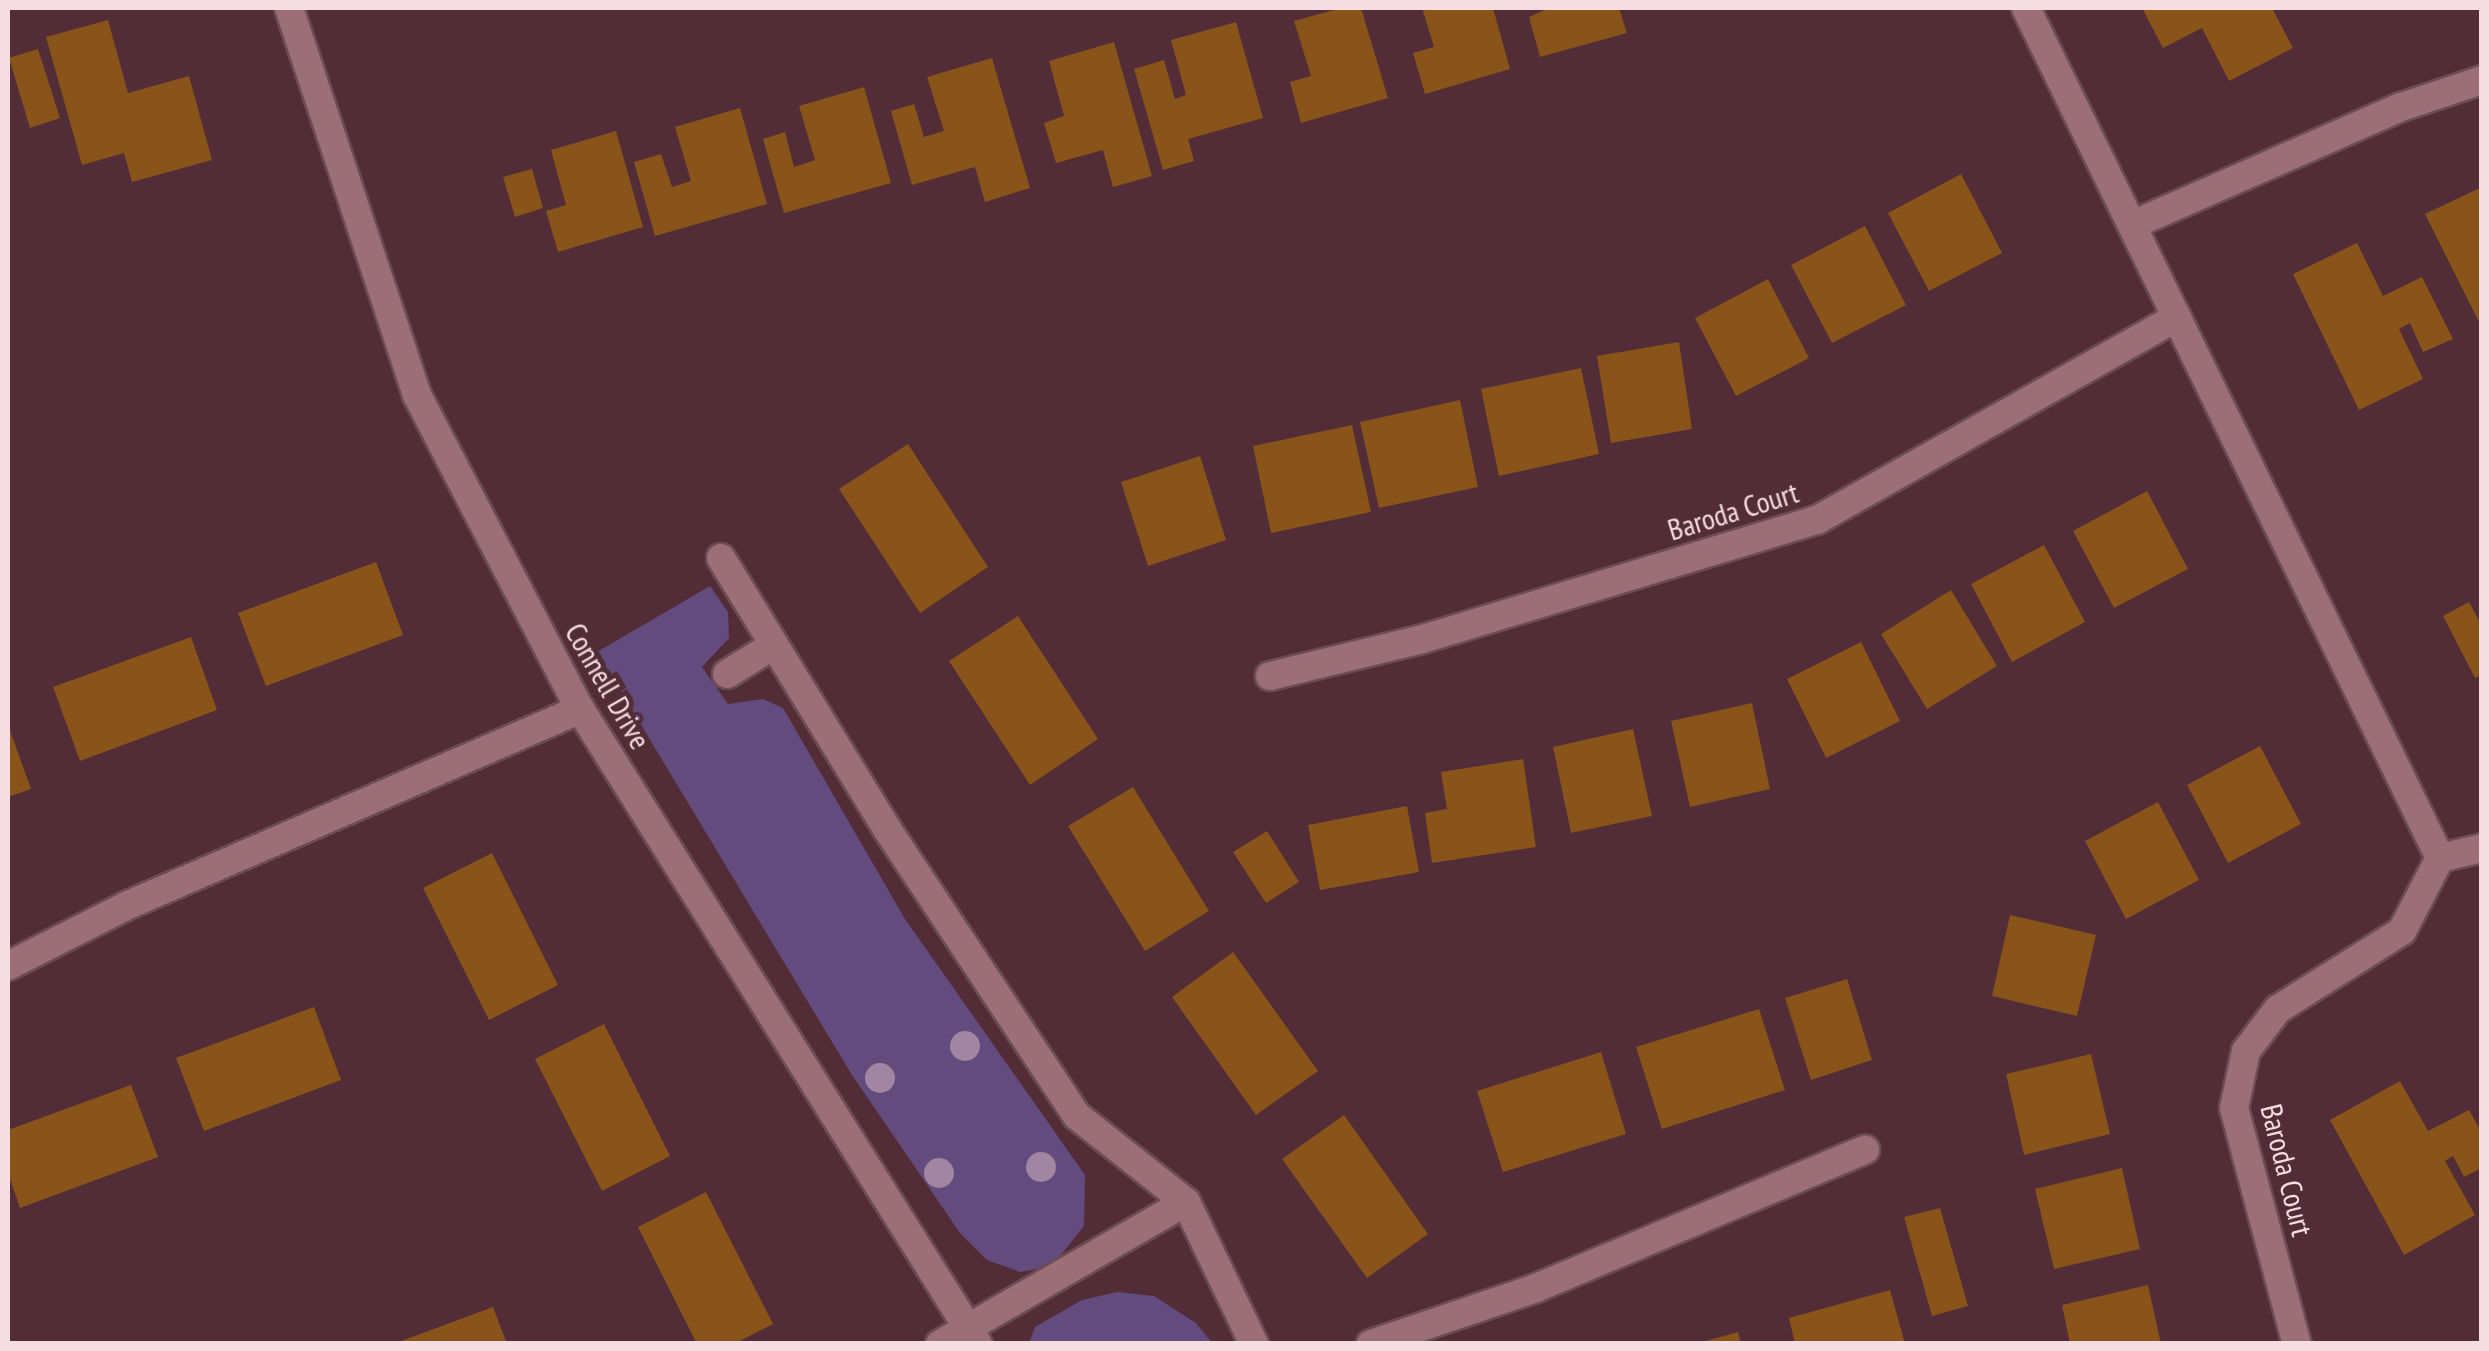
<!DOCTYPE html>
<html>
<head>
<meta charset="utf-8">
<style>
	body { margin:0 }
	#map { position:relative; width:2489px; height:1351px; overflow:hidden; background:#522c36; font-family:"PT Sans Narrow",sans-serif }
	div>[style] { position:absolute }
	.green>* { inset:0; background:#634b7e }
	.building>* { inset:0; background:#885419 }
	.roads { filter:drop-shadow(2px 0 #6c4c54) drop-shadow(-2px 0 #6c4c54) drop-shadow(0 2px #6c4c54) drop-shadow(0 -2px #6c4c54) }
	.minor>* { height:28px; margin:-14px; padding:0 14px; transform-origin:14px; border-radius:14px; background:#9b6e78 }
	.trees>* { width:30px; height:30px; margin:-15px; border-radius:50%; background:#a185a1 }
	span { translate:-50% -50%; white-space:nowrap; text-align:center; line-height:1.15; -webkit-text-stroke:10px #522c36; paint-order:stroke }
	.street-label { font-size:30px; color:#f6dde2 }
	.frame { position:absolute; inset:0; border:10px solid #f6dde2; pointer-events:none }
</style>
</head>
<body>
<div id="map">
	<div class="green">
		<div style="clip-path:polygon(710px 586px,728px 612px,729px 638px,702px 667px,728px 704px,763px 699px,783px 708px,905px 919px,1085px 1175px,1084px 1226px,1052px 1266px,1020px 1272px,987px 1260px,960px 1233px,852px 1075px,597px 652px)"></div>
		<div style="clip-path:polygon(1117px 1292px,1154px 1296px,1196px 1323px,1212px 1343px,1029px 1343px,1035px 1327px,1082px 1300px)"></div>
	</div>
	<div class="building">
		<div style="clip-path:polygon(1341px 8px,1361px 8px,1388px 98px,1301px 123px,1290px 82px,1311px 76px,1294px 21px)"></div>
		<div style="clip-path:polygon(1422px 8px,1493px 8px,1510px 69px,1425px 94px,1413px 53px,1434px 47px)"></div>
		<div style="clip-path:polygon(1549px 8px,1619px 8px,1627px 33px,1540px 57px,1529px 17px)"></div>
		<div style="clip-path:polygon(2142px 8px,2272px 8px,2293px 48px,2229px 81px,2202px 28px,2163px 48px)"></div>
		<div style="clip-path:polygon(108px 20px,128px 93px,189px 76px,212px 160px,132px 182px,124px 153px,82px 165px,46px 37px)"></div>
		<div style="clip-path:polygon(1236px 22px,1263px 118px,1188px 139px,1194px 161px,1163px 170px,1134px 69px,1164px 60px,1175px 99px,1186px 95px,1171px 40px)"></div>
		<div style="clip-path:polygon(1114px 42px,1152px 176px,1113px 187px,1103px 150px,1056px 163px,1044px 123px,1064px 116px,1049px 61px)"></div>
		<div style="clip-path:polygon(38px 49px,60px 118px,30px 128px,9px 58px)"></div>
		<div style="clip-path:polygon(992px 58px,1030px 188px,985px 202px,975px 167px,912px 185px,891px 111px,914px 104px,924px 137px,944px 131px,927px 77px)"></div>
		<div style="clip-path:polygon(864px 87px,891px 183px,784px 213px,763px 139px,785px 132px,794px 167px,815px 160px,799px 106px)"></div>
		<div style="clip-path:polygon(740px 108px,767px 204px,655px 236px,634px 162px,661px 154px,672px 187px,691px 181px,675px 127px)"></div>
		<div style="clip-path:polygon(616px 131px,643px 227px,558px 252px,546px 211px,566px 205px,551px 150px)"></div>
		<div style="clip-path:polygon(532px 169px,543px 208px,515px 217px,503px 177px)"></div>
		<div style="clip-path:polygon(1961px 174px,2002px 253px,1929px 291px,1888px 213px)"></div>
		<div style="clip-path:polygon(2482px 187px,2482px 328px,2425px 214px)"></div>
		<div style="clip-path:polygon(1865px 226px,1906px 305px,1832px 343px,1791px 265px)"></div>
		<div style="clip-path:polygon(2357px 243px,2383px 296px,2422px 277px,2453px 339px,2423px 352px,2410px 323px,2399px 329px,2423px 379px,2359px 410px,2293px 274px)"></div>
		<div style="clip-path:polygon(1768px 279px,1809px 358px,1736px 396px,1695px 318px)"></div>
		<div style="clip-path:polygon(1679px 342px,1692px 429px,1611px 443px,1597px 356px)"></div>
		<div style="clip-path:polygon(1581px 368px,1599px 454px,1499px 476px,1481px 389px)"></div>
		<div style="clip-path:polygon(1460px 400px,1478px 487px,1379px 508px,1360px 422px)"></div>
		<div style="clip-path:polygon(1352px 425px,1371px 512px,1271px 533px,1253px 446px)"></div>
		<div style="clip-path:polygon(908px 444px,988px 567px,920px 613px,839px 489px)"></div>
		<div style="clip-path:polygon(1200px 456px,1226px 540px,1148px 566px,1121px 482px)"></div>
		<div style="clip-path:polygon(2147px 491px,2188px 569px,2114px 608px,2073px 531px)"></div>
		<div style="clip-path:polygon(2044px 545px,2085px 622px,2012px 662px,1971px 584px)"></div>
		<div style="clip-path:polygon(376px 562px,403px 635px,266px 686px,238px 613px)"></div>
		<div style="clip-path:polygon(1951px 590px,1997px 666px,1927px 709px,1881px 634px)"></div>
		<div style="clip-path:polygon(2469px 602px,2482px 626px,2482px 675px,2475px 678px,2443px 616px)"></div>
		<div style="clip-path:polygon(1018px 616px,1098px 739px,1030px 785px,949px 661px)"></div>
		<div style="clip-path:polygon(191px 637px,217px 710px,80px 761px,53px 687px)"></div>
		<div style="clip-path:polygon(1861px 642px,1900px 721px,1826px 758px,1787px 679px)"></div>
		<div style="clip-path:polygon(1752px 703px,1770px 789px,1690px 807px,1671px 721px)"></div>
		<div style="clip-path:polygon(8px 725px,31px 789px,8px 797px)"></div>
		<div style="clip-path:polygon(1633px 729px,1652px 816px,1571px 833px,1553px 747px)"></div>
		<div style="clip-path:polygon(2260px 746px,2301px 824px,2228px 863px,2187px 785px)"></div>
		<div style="clip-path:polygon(1523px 759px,1536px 847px,1432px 863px,1425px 813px,1447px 809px,1441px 772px)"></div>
		<div style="clip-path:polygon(1133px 787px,1209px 911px,1145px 951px,1068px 826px)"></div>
		<div style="clip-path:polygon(2158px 802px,2199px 880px,2126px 919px,2085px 841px)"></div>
		<div style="clip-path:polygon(1407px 806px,1419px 872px,1320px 890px,1308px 825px)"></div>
		<div style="clip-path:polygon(1267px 831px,1299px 882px,1266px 903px,1233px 852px)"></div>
		<div style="clip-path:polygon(492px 853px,558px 985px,489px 1020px,423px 888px)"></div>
		<div style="clip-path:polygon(2010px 915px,2096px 935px,2077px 1016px,1992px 996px)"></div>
		<div style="clip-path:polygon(1233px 952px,1318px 1071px,1256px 1115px,1172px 997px)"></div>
		<div style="clip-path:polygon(1847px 979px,1872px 1060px,1811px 1080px,1785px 998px)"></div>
		<div style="clip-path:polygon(314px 1007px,341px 1080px,204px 1131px,176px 1058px)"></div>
		<div style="clip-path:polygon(1759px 1009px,1785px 1090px,1662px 1129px,1636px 1047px)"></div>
		<div style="clip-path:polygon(604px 1024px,670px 1156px,602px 1191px,535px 1059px)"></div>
		<div style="clip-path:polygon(1601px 1052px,1626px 1134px,1503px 1172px,1477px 1091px)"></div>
		<div style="clip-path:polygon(2091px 1054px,2110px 1134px,2024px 1155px,2006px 1074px)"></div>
		<div style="clip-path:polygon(2400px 1081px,2428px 1131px,2469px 1110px,2482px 1133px,2482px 1168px,2464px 1177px,2453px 1156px,2445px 1161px,2475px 1215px,2404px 1255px,2330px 1120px)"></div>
		<div style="clip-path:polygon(131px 1085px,158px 1157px,20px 1208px,8px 1173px,8px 1130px)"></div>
		<div style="clip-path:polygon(1344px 1115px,1428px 1234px,1367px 1278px,1282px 1159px)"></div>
		<div style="clip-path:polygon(2122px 1168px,2140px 1249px,2054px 1269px,2035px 1189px)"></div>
		<div style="clip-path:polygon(706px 1192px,773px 1324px,734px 1344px,697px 1344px,638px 1227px)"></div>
		<div style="clip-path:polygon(1940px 1208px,1968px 1306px,1932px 1316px,1904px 1217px)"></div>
		<div style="clip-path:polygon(2148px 1285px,2161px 1344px,2070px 1344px,2062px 1305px)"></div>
		<div style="clip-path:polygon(1890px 1290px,1905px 1344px,1795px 1344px,1789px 1318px)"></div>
		<div style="clip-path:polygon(493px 1307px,507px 1344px,396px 1344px,396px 1343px)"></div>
		<div style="clip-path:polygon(1738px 1332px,1741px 1344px,1702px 1344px,1702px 1342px)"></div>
	</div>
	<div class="roads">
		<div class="minor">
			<div style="left:289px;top:8px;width:408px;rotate:71.7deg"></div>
			<div style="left:417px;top:395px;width:354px;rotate:62.6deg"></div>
			<div style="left:580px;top:709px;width:749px;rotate:57.92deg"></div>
			<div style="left:2026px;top:8px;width:945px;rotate:64.03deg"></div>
			<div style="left:2440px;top:858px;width:82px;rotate:117.5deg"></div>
			<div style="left:2402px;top:931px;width:146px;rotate:147.8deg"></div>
			<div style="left:2278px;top:1009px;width:53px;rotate:127.3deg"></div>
			<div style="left:2246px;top:1051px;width:58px;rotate:101.9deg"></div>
			<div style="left:2234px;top:1108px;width:244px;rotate:75.1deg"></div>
			<div style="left:2132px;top:225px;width:294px;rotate:-23.7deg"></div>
			<div style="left:2401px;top:107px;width:85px;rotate:-18.4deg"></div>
			<div style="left:721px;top:558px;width:318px;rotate:58.5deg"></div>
			<div style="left:887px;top:829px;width:344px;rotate:56.5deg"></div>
			<div style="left:1077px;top:1116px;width:139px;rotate:38.3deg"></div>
			<div style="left:1186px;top:1202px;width:157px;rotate:64.4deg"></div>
			<div style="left:727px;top:674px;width:55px;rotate:-31.7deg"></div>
			<div style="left:1270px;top:676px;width:153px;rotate:-13.6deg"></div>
			<div style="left:1419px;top:640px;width:416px;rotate:-16.8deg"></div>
			<div style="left:1817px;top:520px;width:413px;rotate:-29.4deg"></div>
			<div style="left:2440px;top:858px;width:43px;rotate:-13.4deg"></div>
			<div style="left:8px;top:966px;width:135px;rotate:-26.9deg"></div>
			<div style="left:128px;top:905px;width:493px;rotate:-23.4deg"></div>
			<div style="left:940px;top:1344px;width:284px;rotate:-30deg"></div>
			<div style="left:1371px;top:1344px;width:174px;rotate:-18.7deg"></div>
			<div style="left:1536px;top:1288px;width:357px;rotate:-22.8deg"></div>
		</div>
	</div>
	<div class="trees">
		<div style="left:965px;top:1046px"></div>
		<div style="left:880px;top:1078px"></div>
		<div style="left:1041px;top:1167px"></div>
		<div style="left:939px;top:1173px"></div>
	</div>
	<div class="street-label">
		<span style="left:1733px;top:511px;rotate:-17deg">Baroda Court</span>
		<span style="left:608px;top:686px;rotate:60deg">Connell Drive</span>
		<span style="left:2287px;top:1170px;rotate:76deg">Baroda Court</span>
	</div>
	<div class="frame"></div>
</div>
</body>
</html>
